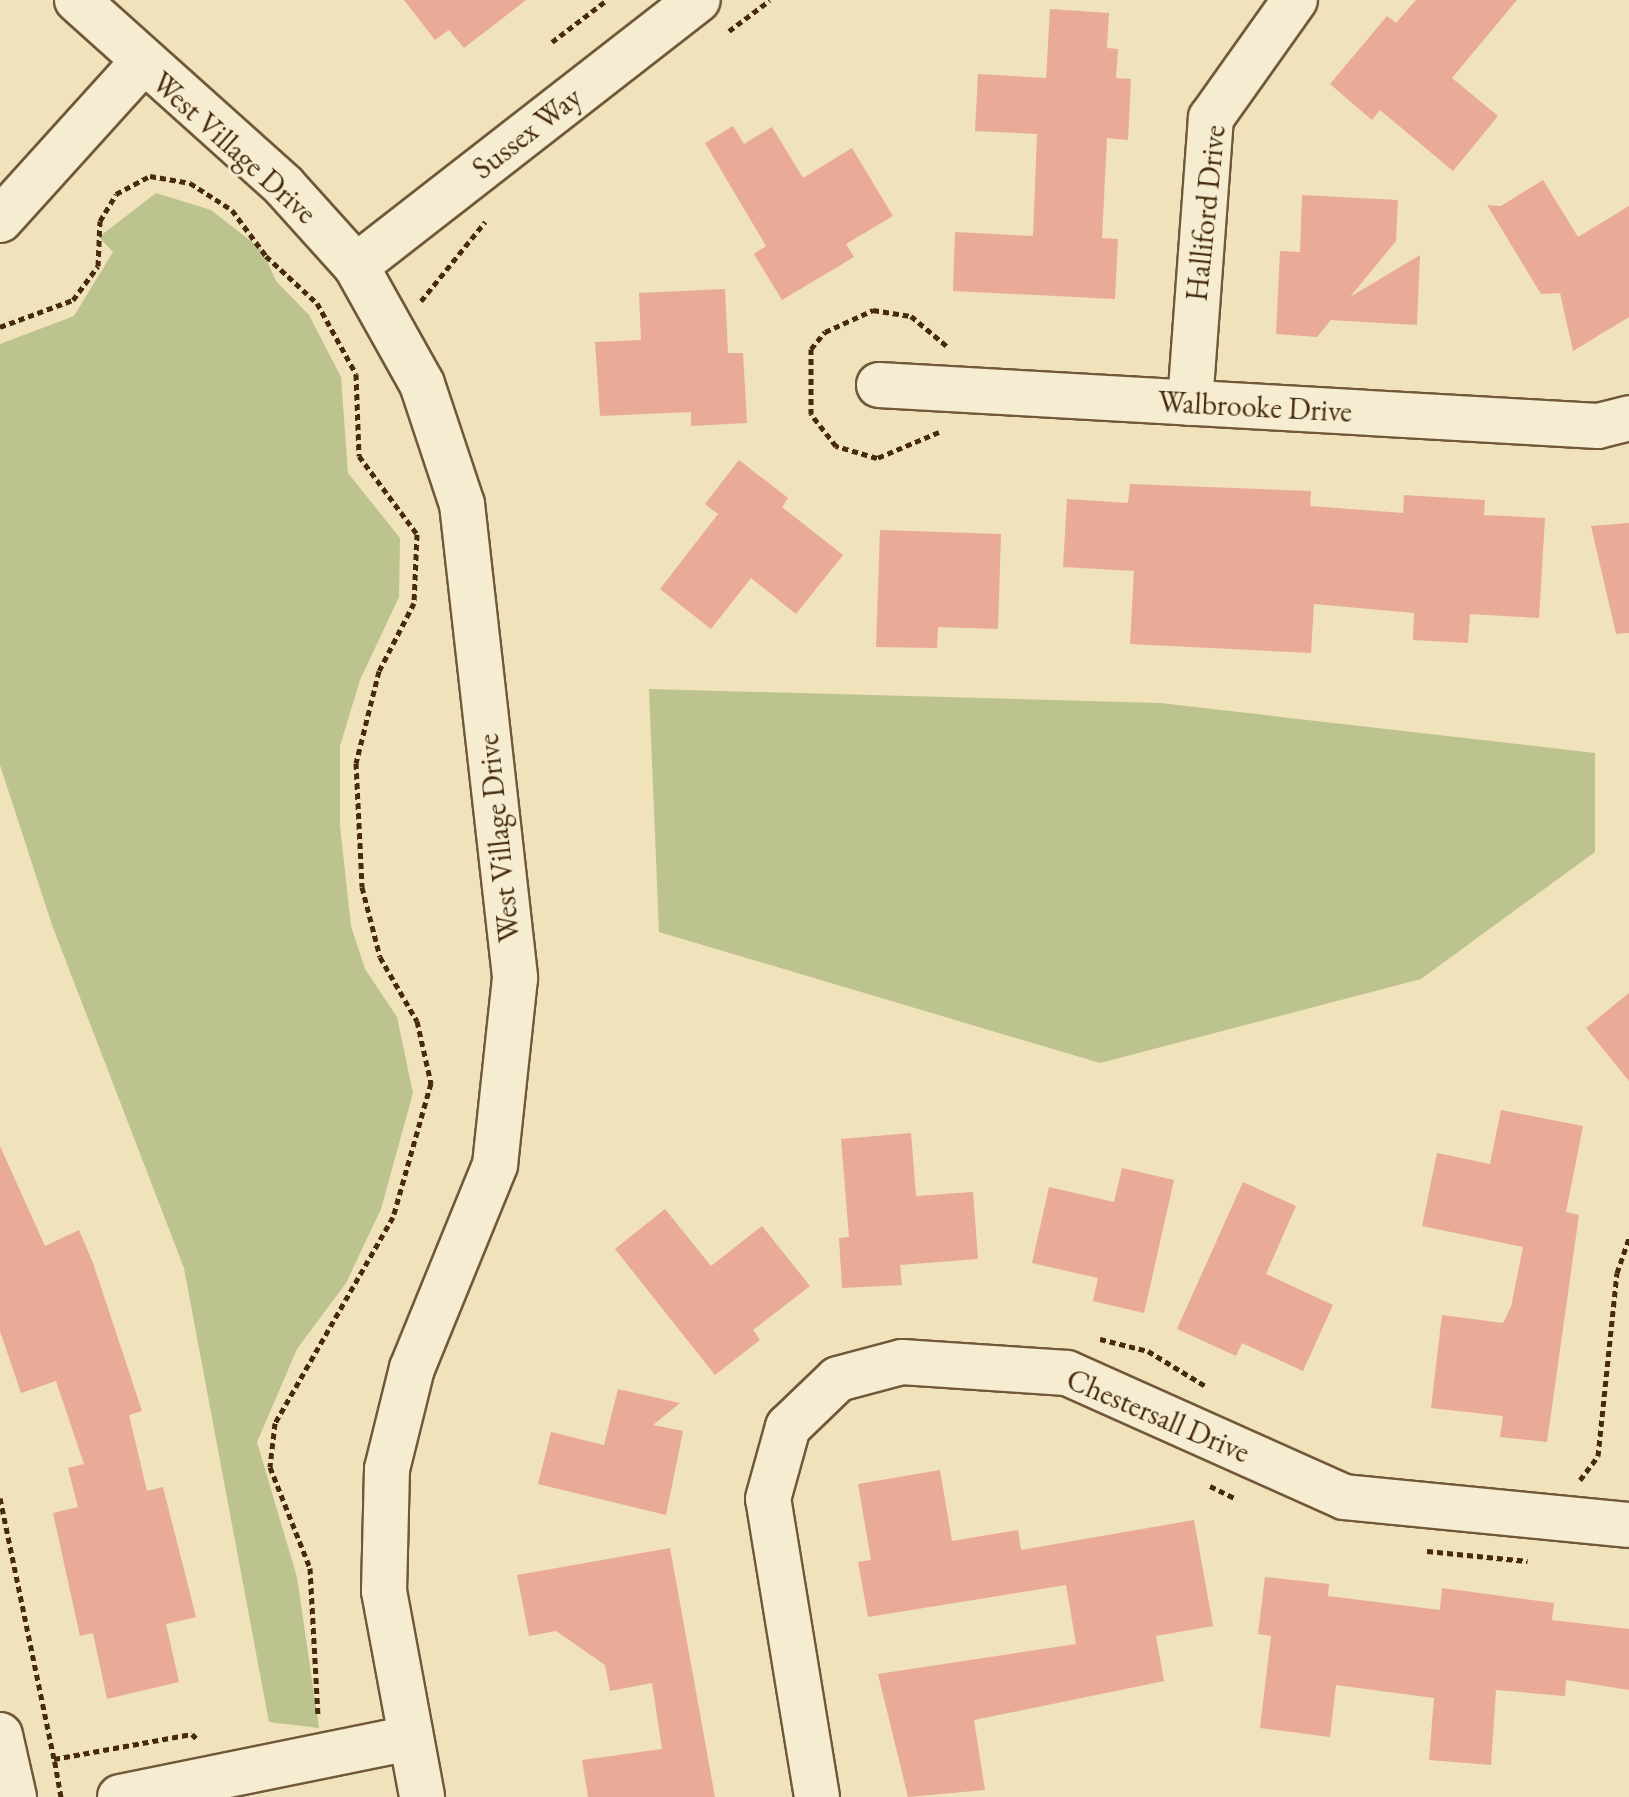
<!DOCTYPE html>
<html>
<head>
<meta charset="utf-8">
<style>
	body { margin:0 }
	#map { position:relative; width:1629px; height:1797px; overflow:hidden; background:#f0e2ba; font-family:"EB Garamond",serif }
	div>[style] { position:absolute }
	.green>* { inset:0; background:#bcc38e }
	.building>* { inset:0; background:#e9aa97 }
	.path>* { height:5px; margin-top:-2.5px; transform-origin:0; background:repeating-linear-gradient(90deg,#472a0d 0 6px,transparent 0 10px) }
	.roads { filter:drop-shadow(2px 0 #715838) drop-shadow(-2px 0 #715838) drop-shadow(0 2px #715838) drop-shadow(0 -2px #715838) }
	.minor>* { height:44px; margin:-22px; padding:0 22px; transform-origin:22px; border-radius:22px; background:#f5ecd2 }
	span { translate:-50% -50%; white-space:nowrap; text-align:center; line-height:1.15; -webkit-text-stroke:6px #f5ecd2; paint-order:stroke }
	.street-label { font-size:30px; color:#472a0d }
</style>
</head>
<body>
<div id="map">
	<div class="green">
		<div style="clip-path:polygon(156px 193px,211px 210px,262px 250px,276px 281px,309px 315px,341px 377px,348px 473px,400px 538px,399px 597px,360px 680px,340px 746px,340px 826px,351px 926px,365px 969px,397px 1017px,413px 1093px,381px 1209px,346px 1283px,297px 1349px,257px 1442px,297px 1577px,319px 1728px,269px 1722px,184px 1268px,52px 925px,0 765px,0 344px,74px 316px,113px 252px,99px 237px)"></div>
		<div style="clip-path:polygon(649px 689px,1160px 703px,1595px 753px,1595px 852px,1421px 979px,1100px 1063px,659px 932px)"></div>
	</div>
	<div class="building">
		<div style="clip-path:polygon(404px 0,526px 0,464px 48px,449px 30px,435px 40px)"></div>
		<div style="clip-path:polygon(1416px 0,1517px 0,1452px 78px,1498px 116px,1453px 171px,1380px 110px,1372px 120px,1330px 84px,1387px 16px,1396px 23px)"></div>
		<div style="clip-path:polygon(1050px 9px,1109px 13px,1107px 48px,1118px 49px,1116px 78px,1131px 79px,1128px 140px,1107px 138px,1102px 238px,1118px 239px,1115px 299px,953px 291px,955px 232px,1033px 236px,1037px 134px,975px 131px,978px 74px,1046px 78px)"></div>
		<div style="clip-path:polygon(733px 126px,744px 144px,772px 127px,803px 178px,852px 148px,893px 216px,846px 244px,854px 257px,782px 300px,754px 254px,766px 246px,705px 143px)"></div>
		<div style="clip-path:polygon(1543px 180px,1578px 237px,1629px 206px,1629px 317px,1573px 351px,1560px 293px,1541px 294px,1487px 205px,1501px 206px)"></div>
		<div style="clip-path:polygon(1302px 195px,1398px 200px,1396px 241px,1350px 297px,1420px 255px,1417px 325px,1331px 320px,1317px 337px,1276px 334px,1280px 251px,1300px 252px)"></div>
		<div style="clip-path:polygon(725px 289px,728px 353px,743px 353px,747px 423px,691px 426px,691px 412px,600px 416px,595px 342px,641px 340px,639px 293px)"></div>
		<div style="clip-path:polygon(739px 460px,788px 498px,782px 507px,843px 555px,796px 614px,751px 578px,711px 629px,660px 589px,718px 514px,705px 504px)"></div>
		<div style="clip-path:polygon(1130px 484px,1311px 491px,1310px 506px,1403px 513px,1404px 495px,1485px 500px,1484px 515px,1545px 518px,1539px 618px,1470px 614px,1468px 643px,1413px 640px,1414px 613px,1314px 604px,1311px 653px,1130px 644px,1134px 571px,1063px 567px,1067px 499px,1128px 503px)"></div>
		<div style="clip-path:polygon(1629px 523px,1629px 633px,1616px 634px,1591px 526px)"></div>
		<div style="clip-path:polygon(880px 530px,1001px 534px,998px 629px,938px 627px,937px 648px,876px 647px)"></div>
		<div style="clip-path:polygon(1629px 993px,1629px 1081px,1586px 1028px)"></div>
		<div style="clip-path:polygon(1501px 1110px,1583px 1126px,1566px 1212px,1579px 1215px,1547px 1442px,1500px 1437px,1503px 1416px,1431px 1408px,1442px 1315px,1503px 1323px,1511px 1307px,1523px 1247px,1422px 1226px,1437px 1153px,1490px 1164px)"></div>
		<div style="clip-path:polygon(911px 1133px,916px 1196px,973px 1192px,978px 1259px,900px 1265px,902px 1285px,842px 1288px,839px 1238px,849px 1237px,841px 1139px)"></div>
		<div style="clip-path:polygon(0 1146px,45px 1246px,79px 1230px,93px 1263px,142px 1411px,129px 1415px,147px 1491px,163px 1487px,196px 1617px,166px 1624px,179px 1682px,107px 1699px,93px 1633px,80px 1636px,53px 1513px,78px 1507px,68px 1468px,84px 1464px,56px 1381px,21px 1393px,0 1331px)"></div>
		<div style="clip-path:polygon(1122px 1168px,1174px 1180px,1144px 1313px,1093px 1301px,1098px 1278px,1032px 1263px,1049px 1187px,1114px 1202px)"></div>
		<div style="clip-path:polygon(1243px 1182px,1296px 1206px,1266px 1274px,1333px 1305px,1303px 1371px,1242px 1343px,1236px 1356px,1177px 1329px)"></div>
		<div style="clip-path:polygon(665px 1209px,711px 1266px,762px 1226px,810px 1286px,753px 1330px,760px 1340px,715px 1375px,615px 1249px)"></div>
		<div style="clip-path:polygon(618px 1389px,680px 1403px,653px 1425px,683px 1431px,666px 1515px,538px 1484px,551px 1432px,604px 1445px)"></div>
		<div style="clip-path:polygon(940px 1470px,952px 1541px,1018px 1530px,1021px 1550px,1194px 1520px,1213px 1626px,1156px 1636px,1164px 1681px,974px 1720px,985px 1790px,908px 1797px,878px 1674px,1076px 1644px,1066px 1585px,868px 1617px,858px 1562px,871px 1560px,858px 1484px)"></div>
		<div style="clip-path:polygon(670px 1548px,715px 1797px,588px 1797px,582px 1760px,662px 1749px,652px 1683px,610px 1691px,605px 1665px,556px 1631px,529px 1636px,517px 1575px)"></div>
		<div style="clip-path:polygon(1265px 1577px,1329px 1584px,1328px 1596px,1440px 1610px,1442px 1588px,1554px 1603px,1552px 1620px,1629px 1629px,1629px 1690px,1566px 1680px,1565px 1696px,1496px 1690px,1491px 1765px,1429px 1760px,1434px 1698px,1336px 1685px,1330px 1737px,1260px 1728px,1271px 1636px,1258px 1634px)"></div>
	</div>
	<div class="path">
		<div style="left:729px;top:31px;width:51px;rotate:-37.1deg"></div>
		<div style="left:552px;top:42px;width:69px;rotate:-37.4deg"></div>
		<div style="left:421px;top:301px;width:102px;rotate:-51deg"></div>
		<div style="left:0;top:327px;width:78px;rotate:-20.3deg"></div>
		<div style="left:73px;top:300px;width:42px;rotate:-53.7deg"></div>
		<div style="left:98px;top:266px;width:45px;rotate:-87.5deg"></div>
		<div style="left:100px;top:221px;width:31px;rotate:-59deg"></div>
		<div style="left:116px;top:194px;width:38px;rotate:-28deg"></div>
		<div style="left:150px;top:176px;width:41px;rotate:9.9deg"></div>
		<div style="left:190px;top:183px;width:50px;rotate:32.7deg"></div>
		<div style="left:232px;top:210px;width:57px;rotate:53.5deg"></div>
		<div style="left:266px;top:256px;width:69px;rotate:42.7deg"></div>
		<div style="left:317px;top:303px;width:81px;rotate:61.2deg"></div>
		<div style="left:356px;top:374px;width:82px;rotate:87.9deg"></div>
		<div style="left:359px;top:456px;width:97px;rotate:53.4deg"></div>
		<div style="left:417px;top:534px;width:69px;rotate:92.5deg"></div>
		<div style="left:414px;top:603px;width:76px;rotate:117.2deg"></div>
		<div style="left:379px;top:671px;width:95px;rotate:104deg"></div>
		<div style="left:356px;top:763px;width:124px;rotate:87.2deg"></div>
		<div style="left:362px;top:887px;width:72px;rotate:75.6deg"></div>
		<div style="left:380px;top:957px;width:74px;rotate:60deg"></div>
		<div style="left:417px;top:1021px;width:64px;rotate:77.3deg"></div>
		<div style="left:431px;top:1083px;width:139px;rotate:105.8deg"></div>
		<div style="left:393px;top:1217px;width:237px;rotate:119.8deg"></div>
		<div style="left:275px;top:1423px;width:44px;rotate:96.5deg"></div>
		<div style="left:270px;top:1467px;width:109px;rotate:68.4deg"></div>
		<div style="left:310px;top:1568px;width:146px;rotate:86.9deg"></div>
		<div style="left:939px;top:432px;width:67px;rotate:157.2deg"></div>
		<div style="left:877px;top:458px;width:43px;rotate:-163.7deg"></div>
		<div style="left:836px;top:446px;width:41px;rotate:-128deg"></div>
		<div style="left:811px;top:414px;width:65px;rotate:-90deg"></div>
		<div style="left:811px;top:349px;width:22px;rotate:-51deg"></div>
		<div style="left:825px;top:332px;width:53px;rotate:-24.6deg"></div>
		<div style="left:873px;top:310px;width:38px;rotate:9deg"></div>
		<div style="left:911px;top:316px;width:48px;rotate:40deg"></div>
		<div style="left:1100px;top:1339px;width:49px;rotate:14deg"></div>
		<div style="left:1148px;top:1351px;width:69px;rotate:31.4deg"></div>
		<div style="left:1580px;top:1480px;width:30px;rotate:-53deg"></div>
		<div style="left:1598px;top:1456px;width:184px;rotate:-84.1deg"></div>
		<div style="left:1617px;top:1273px;width:37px;rotate:-71deg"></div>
		<div style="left:1210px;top:1486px;width:30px;rotate:26deg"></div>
		<div style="left:0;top:1498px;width:267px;rotate:78.3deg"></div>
		<div style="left:1427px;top:1551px;width:101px;rotate:5.7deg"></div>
		<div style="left:61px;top:1797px;width:39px;rotate:-100deg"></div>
		<div style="left:54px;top:1759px;width:140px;rotate:-10.3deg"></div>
		<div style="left:192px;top:1734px;width:8px;rotate:45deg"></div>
	</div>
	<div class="roads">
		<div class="minor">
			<div style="left:77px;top:0;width:278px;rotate:41.9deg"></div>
			<div style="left:284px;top:186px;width:108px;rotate:48deg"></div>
			<div style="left:356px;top:266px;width:135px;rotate:60.8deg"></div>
			<div style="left:422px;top:384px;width:126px;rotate:71.6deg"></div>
			<div style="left:462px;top:504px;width:477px;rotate:83.6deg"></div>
			<div style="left:515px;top:978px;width:188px;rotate:96.1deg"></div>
			<div style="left:495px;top:1165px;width:219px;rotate:112.2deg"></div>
			<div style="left:412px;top:1368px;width:104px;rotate:103.9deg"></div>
			<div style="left:387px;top:1469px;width:122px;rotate:91.4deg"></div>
			<div style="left:384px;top:1591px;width:209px;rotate:79.5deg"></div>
			<div style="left:0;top:220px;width:210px;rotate:-47.9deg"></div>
			<div style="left:356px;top:266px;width:433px;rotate:-37.9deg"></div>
			<div style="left:879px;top:385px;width:720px;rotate:3.26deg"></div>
			<div style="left:1598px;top:426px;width:32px;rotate:-14deg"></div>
			<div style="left:1190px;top:403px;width:286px;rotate:-85.8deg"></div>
			<div style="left:1211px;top:118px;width:145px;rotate:-54.6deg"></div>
			<div style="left:0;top:1735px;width:64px;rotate:77.3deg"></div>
			<div style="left:120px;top:1797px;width:296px;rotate:-11.5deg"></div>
			<div style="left:817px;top:1797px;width:302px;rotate:-99.3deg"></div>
			<div style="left:768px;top:1499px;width:75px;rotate:-74.5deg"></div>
			<div style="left:788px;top:1427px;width:69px;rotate:-43.8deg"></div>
			<div style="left:838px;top:1379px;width:66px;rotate:-14.9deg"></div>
			<div style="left:902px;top:1362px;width:165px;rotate:3.8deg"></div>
			<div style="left:1067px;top:1373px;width:303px;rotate:24.1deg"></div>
			<div style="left:1344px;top:1497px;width:286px;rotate:5.6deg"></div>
		</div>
	</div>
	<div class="street-label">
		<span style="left:527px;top:133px;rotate:-38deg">Sussex Way</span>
		<span style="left:234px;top:148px;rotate:42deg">West Village Drive</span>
		<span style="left:1206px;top:213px;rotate:-84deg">Halliford Drive</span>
		<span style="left:1255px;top:407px;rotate:3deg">Walbrooke Drive</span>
		<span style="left:499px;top:838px;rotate:-96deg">West Village Drive</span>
		<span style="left:1158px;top:1416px;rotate:23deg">Chestersall Drive</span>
	</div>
</div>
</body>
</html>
